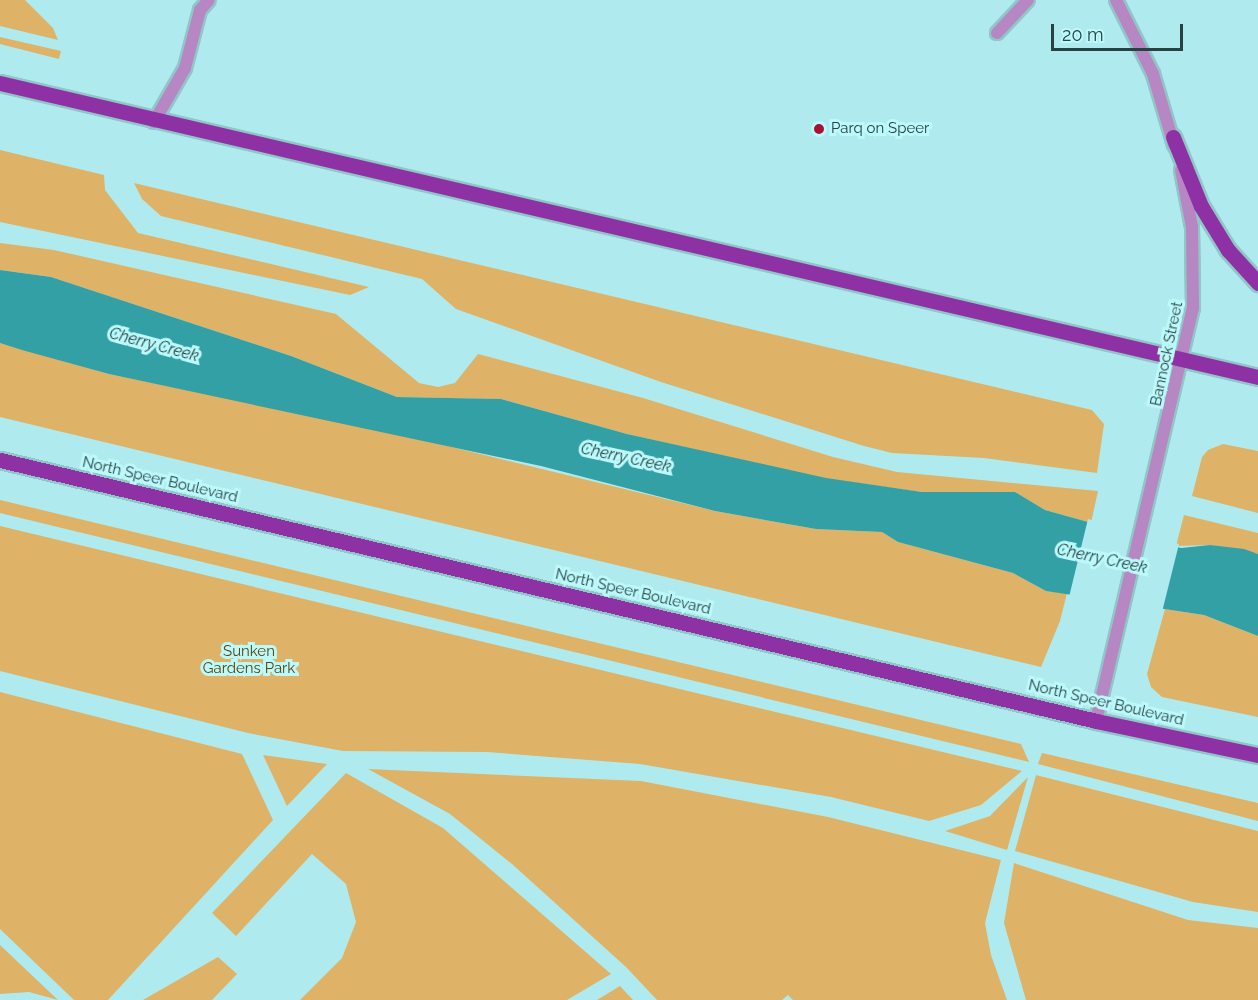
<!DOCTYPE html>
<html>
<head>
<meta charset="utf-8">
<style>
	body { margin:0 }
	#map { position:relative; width:1258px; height:1000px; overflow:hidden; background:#afebee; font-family:Raleway,sans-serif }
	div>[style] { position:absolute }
	.green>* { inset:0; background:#deb267 }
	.water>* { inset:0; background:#32a0a5 }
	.pier>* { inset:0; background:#afebee }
	.roads { filter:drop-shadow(2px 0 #91c6c8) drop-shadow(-2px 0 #91c6c8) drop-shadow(0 2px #91c6c8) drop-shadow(0 -2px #91c6c8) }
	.service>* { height:12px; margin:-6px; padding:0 6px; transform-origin:6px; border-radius:6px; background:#b687c2 }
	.tertiary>* { height:12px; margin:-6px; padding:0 6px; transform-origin:6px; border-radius:6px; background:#b687c2 }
	.primary>* { height:15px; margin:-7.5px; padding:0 7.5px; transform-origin:7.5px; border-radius:7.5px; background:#8e31a4 }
	.dots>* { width:16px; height:16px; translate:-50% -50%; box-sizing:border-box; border:3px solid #bcf9fb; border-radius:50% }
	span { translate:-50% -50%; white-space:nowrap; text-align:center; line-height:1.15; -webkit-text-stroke:6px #bcf9fb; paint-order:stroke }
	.poi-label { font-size:15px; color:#284142 }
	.left { translate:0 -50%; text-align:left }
	.street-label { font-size:15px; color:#284142 }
	.park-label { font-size:15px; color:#5d420b }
	.water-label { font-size:16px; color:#1b3c3d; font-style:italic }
	.scale { position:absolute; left:1051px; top:24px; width:132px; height:27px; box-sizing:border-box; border:3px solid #284142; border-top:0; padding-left:8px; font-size:18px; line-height:21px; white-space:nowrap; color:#284142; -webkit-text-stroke:4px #bcf9fb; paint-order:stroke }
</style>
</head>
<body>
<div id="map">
	<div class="green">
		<div style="clip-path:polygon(0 0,25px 0,53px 28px,58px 40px,0 26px)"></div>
		<div style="clip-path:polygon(0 37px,61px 51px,59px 59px,0 44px)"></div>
		<div style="clip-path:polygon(0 150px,104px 175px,105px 190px,138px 233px,369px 287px,350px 295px,0 222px)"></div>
		<div style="clip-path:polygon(134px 183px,1092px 410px,1104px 424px,1097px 473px,984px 458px,892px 453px,864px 446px,661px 382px,456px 309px,422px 279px,161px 216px,142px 199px)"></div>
		<div style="clip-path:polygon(0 243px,54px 250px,336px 314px,419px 383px,438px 387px,455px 383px,478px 354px,643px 398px,833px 457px,897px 472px,1098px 491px,1091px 523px,1045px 510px,1015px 492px,922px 492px,826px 479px,627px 434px,501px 399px,397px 397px,291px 356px,51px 277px,0 270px)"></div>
		<div style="clip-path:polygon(0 343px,109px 374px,386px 431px,715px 511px,816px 529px,882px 532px,898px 542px,1013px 573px,1046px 591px,1067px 593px,1060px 621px,1041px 667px,0 417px)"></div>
		<div style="clip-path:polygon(1223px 444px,1258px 451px,1258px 513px,1192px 496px,1202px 457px,1208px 450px)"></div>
		<div style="clip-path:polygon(0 500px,1021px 744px,1029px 762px,0 513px)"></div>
		<div style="clip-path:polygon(1184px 515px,1258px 533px,1258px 554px,1210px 545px,1176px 546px)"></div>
		<div style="clip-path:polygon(0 526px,1022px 771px,981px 805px,929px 821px,831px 797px,640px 764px,487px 752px,343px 751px,248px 733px,0 671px)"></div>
		<div style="clip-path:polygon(1165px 609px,1204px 615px,1258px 636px,1258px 717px,1162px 697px,1151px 687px,1147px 674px)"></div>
		<div style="clip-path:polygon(0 692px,242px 754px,273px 820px,108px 1000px,74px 1000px,0 929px)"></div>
		<div style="clip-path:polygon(1042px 753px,1258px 803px,1258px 821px,1038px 764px)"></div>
		<div style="clip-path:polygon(263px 755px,327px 764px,287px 806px)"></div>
		<div style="clip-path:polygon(368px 769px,641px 781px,828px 817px,1001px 860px,985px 923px,991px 955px,1007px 1000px,793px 1000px,788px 995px,782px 1000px,657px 1000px,626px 967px,512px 864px,450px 814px)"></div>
		<div style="clip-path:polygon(346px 773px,443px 828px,611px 974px,567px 1000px,300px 1000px,342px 958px,356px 922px,346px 884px,312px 854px,236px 936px,212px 913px)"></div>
		<div style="clip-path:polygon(1036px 775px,1258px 831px,1258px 912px,1193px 902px,1015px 851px)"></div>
		<div style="clip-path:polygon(1028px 777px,1007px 850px,945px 831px,990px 816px)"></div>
		<div style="clip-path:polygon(1014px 863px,1188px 920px,1258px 928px,1258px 1000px,1026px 1000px,1004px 923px)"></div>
		<div style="clip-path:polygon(0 945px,58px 1000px,29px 992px,0 994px)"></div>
		<div style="clip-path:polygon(218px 957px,237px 974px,212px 1000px,143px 1000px)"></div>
		<div style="clip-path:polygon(620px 986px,633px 1000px,597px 1000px)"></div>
	</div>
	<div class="water">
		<div style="clip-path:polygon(0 270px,51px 277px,291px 356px,397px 397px,501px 399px,627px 434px,826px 478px,922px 492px,1015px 492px,1045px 510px,1181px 548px,1210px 545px,1244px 549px,1258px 554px,1258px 636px,1204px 615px,1046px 591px,1013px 573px,898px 542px,882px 532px,816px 529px,715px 511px,541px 466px,109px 374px,22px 350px,0 343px)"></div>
	</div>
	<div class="pier">
		<div style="clip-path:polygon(1088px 519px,1179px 544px,1162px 612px,1069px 597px)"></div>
	</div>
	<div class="roads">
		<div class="service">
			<div style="left:997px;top:33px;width:45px;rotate:-46.8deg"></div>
			<div style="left:154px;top:122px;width:62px;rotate:-60.1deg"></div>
			<div style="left:185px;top:68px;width:60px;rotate:-75.5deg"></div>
			<div style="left:200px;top:10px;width:13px;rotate:-48deg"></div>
		</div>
		<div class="tertiary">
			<div style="left:1116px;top:0;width:83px;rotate:63.4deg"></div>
			<div style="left:1153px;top:74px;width:74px;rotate:73.5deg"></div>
			<div style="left:1096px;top:721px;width:424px;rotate:-76.8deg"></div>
			<div style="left:1193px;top:308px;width:81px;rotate:-90.7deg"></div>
			<div style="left:1192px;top:227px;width:58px;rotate:-100.9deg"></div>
		</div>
		<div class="primary">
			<div style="left:0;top:83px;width:1292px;rotate:13.15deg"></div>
			<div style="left:1173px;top:137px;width:74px;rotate:67.9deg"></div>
			<div style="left:1201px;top:206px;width:52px;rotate:58.5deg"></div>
			<div style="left:1228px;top:250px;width:45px;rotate:47.7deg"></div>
			<div style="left:0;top:460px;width:1127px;rotate:13.39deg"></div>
			<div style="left:1096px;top:721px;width:166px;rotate:11.9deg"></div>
		</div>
	</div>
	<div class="dots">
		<div style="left:819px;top:129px;background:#a9112f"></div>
	</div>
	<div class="poi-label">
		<span class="left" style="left:831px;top:129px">Parq on Speer</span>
	</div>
	<div class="street-label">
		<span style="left:1167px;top:354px;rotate:-78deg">Bannock Street</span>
		<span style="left:160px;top:480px;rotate:13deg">North Speer Boulevard</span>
		<span style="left:633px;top:592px;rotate:13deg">North Speer Boulevard</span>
		<span style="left:1106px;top:703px;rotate:13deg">North Speer Boulevard</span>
	</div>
	<div class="park-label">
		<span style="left:249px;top:660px">Sunken<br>Gardens Park</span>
	</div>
	<div class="water-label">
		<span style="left:154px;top:345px;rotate:15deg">Cherry Creek</span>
		<span style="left:626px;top:458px;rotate:12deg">Cherry Creek</span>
		<span style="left:1102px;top:559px;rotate:12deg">Cherry Creek</span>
	</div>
	<div class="scale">20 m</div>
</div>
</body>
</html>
